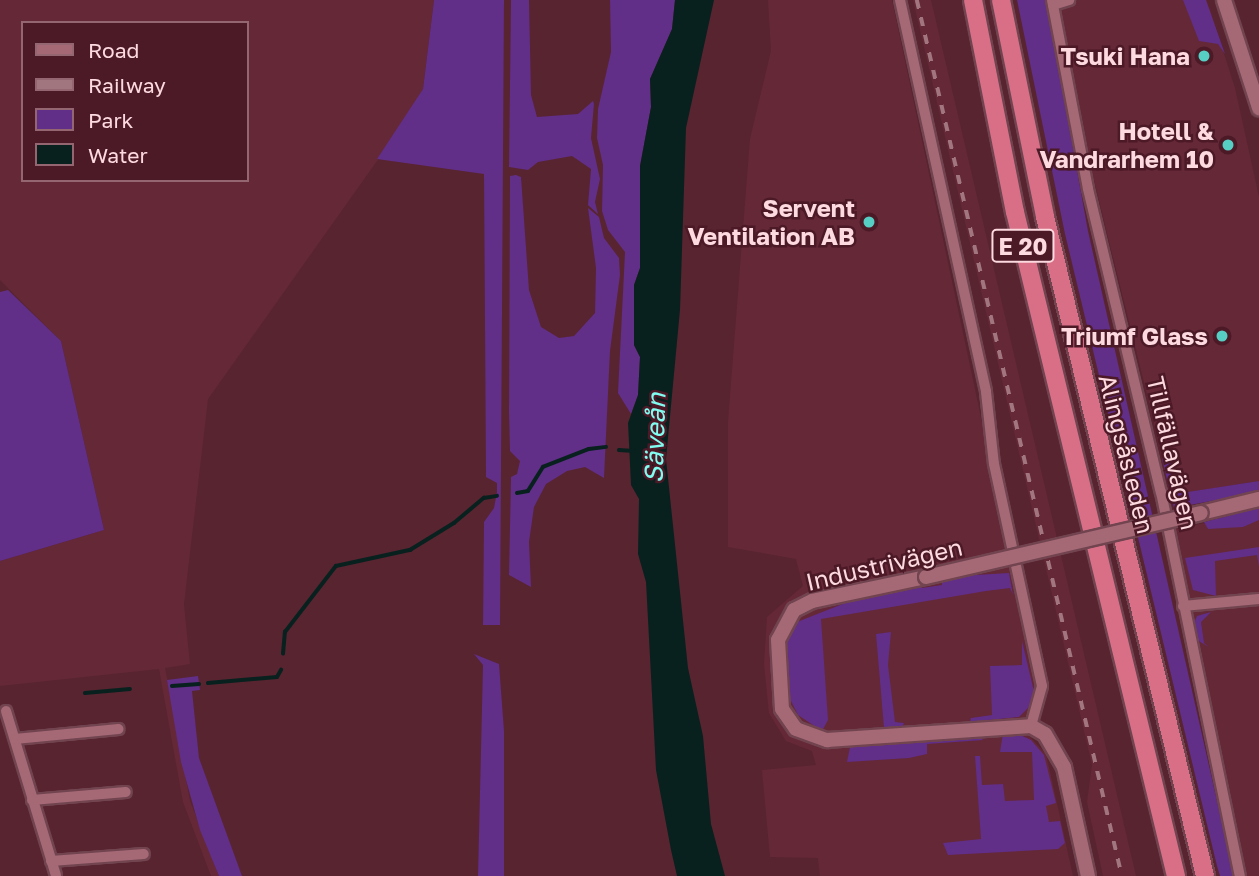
<!DOCTYPE html>
<html>
<head>
<meta charset="utf-8">
<style>
	body { margin:0 }
	#map { position:relative; width:1259px; height:876px; overflow:hidden; background:#582430; font-family:"Golos Text",sans-serif }
	div>[style] { position:absolute }
	.built>* { inset:0; background:#652837 }
	.green>* { inset:0; background:#612e88 }
	.water>* { inset:0; background:#08211f }
	.stream>* { height:3.5px; margin:-1.75px; padding:0 1.75px; transform-origin:1.75px; border-radius:1.75px; background:#08211f }
	.roads { filter:drop-shadow(2px 0 #714450) drop-shadow(-2px 0 #714450) drop-shadow(0 2px #714450) drop-shadow(0 -2px #714450) }
	.street>* { height:10px; margin:-5px; padding:0 5px; transform-origin:5px; border-radius:5px; background:#a56975 }
	.secondary>* { height:14px; margin:-7px; padding:0 7px; transform-origin:7px; border-radius:7px; background:#a56975 }
	.highway>* { height:18px; margin:-9px; padding:0 9px; transform-origin:9px; border-radius:9px; background:#d96f87 }
	.rail>* { height:3.5px; margin-top:-1.75px; transform-origin:0; background:repeating-linear-gradient(90deg,#a2767f 0 9px,transparent 0 18px) }
	.bridges { filter:drop-shadow(2px 0 #714450) drop-shadow(-2px 0 #714450) drop-shadow(0 2px #714450) drop-shadow(0 -2px #714450) }
	.secondary-bridge>* { height:14px; margin:-7px; padding:0 7px; transform-origin:7px; border-radius:7px; background:#a56975 }
	.dots>* { width:19px; height:19px; translate:-50% -50%; box-sizing:border-box; border:4px solid #4c1927; border-radius:50% }
	span { translate:-50% -50%; white-space:nowrap; text-align:center; line-height:1.15; -webkit-text-stroke:5px #4c1927; paint-order:stroke }
	.shield-label span { padding:2px 5px; background:#4c1927; border:2px solid; border-radius:5px; -webkit-text-stroke-width:0 }
	.shield-label { font-size:23px; color:#fddadf; font-weight:700 }
	.poi-label { font-size:24px; color:#fddadf; font-weight:700 }
	.right { translate:-100% -50%; text-align:right }
	.street-label { font-size:24px; color:#fddadf }
	.water-label { font-size:26px; color:#81fcf0; font-style:italic }
	.legend { position:absolute; left:21px; top:21px; width:228px; height:161px; box-sizing:border-box; background:#4c1927; border:2px solid #936671; margin:0; padding:9px 12px; list-style:none; font-size:21px; color:#fddadf }
	.legend li { display:flex; align-items:center; gap:14px; height:35px }
	.legend b { width:35px; border:2px solid #936671 }
</style>
</head>
<body>
<div id="map">
	<div class="built">
		<div style="clip-path:polygon(evenodd,0 0,434px 0,423px 89px,406px 120px,208px 399px,184px 604px,190px 664px,165px 668px,190px 801px,219px 876px,211px 876px,183px 802px,159px 669px,0 686px,0 561px,104px 530px,61px 341px,0 280px,0 0,23px 23px,247px 23px,247px 180px,23px 180px,23px 23px)"></div>
		<div style="clip-path:polygon(768px 0,892px 0,1038px 685px,1038px 702px,1029px 714px,1029px 736px,1046px 754px,1073px 876px,820px 876px,818px 858px,770px 857px,762px 770px,816px 765px,812px 751px,786px 741px,769px 713px,764px 664px,767px 617px,803px 586px,796px 559px,728px 547px,728px 422px,750px 139px,771px 51px)"></div>
		<div style="clip-path:polygon(913px 0,931px 0,1136px 876px,1103px 876px,1087px 802px,1092px 765px)"></div>
		<div style="clip-path:polygon(1057px 0,1206px 0,1210px 10px,1235px 88px,1259px 197px,1259px 481px,1172px 495px,1079px 120px)"></div>
		<div style="clip-path:polygon(1259px 511px,1259px 876px,1243px 876px,1173px 530px)"></div>
	</div>
	<div class="green">
		<div style="clip-path:polygon(434px 0,504px 0,500px 625px,483px 625px,484px 522px,494px 508px,497px 492px,497px 483px,486px 477px,484px 174px,377px 159px,423px 89px)"></div>
		<div style="clip-path:polygon(511px 0,529px 0,531px 95px,537px 117px,578px 114px,593px 101px,594px 104px,591px 138px,600px 179px,595px 202px,598px 214px,588px 205px,591px 169px,572px 156px,538px 162px,528px 170px,509px 167px)"></div>
		<div style="clip-path:polygon(610px 0,675px 0,672px 29px,650px 79px,651px 107px,640px 166px,640px 268px,634px 285px,634px 345px,640px 357px,638px 395px,631px 414px,618px 393px,625px 252px,608px 230px,602px 211px,603px 165px,597px 138px,598px 109px,611px 52px)"></div>
		<div style="clip-path:polygon(1017px 0,1046px 0,1088px 231px,1234px 876px,1220px 876px,1217px 866px,1065px 234px)"></div>
		<div style="clip-path:polygon(1183px 0,1206px 0,1225px 54px,1218px 44px,1199px 41px)"></div>
		<div style="clip-path:polygon(516px 175px,521px 177px,529px 290px,541px 327px,559px 338px,574px 336px,595px 313px,596px 268px,588px 208px,599px 217px,604px 238px,619px 258px,620px 275px,610px 351px,604px 478px,585px 467px,567px 471px,546px 484px,534px 507px,529px 542px,531px 587px,509px 575px,511px 477px,517px 474px,520px 461px,510px 451px,509px 413px,510px 176px)"></div>
		<div style="clip-path:polygon(8px 290px,61px 341px,104px 530px,0 561px,0 292px)"></div>
		<div style="clip-path:polygon(1171px 450px,1181px 493px,1259px 481px,1259px 492px,1174px 508px,1162px 459px)"></div>
		<div style="clip-path:polygon(1259px 508px,1259px 520px,1243px 527px,1208px 529px,1204px 522px)"></div>
		<div style="clip-path:polygon(1259px 547px,1259px 567px,1257px 555px,1215px 561px,1216px 596px,1193px 590px,1185px 558px)"></div>
		<div style="clip-path:polygon(1009px 573px,1013px 595px,1010px 588px,986px 591px,821px 619px,828px 720px,822px 731px,798px 715px,789px 697px,785px 663px,786px 643px,797px 622px,863px 596px,921px 583px,922px 588px,942px 585px,942px 580px,959px 576px)"></div>
		<div style="clip-path:polygon(1211px 612px,1201px 622px,1204px 643px,1209px 647px,1197px 640px,1194px 623px,1197px 616px)"></div>
		<div style="clip-path:polygon(891px 632px,888px 665px,895px 722px,904px 723px,901px 729px,884px 728px,876px 634px)"></div>
		<div style="clip-path:polygon(1022px 641px,1036px 700px,1019px 717px,970px 722px,971px 718px,992px 715px,990px 666px,1022px 665px)"></div>
		<div style="clip-path:polygon(474px 654px,499px 664px,504px 731px,504px 876px,478px 876px,483px 665px)"></div>
		<div style="clip-path:polygon(198px 676px,200px 690px,192px 691px,199px 758px,242px 876px,219px 876px,200px 830px,181px 762px,167px 680px)"></div>
		<div style="clip-path:polygon(1014px 732px,1031px 740px,1044px 755px,1056px 803px,1046px 806px,1049px 822px,1060px 821px,1065px 843px,1058px 849px,948px 855px,943px 843px,981px 839px,975px 756px,980px 756px,982px 785px,1003px 784px,1005px 801px,1034px 800px,1032px 752px,1000px 752px,1003px 733px)"></div>
		<div style="clip-path:polygon(979px 736px,983px 740px,927px 744px,927px 754px,909px 758px,847px 762px,850px 747px)"></div>
	</div>
	<div class="water">
		<div style="clip-path:polygon(675px 0,714px 0,686px 128px,680px 310px,666px 459px,688px 668px,703px 736px,711px 824px,725px 876px,677px 876px,671px 850px,656px 770px,646px 582px,638px 554px,639px 499px,631px 485px,628px 423px,638px 395px,640px 357px,634px 345px,634px 285px,640px 268px,640px 166px,651px 107px,650px 79px,672px 29px)"></div>
	</div>
	<div class="stream">
		<div style="left:619px;top:450px;width:15px;rotate:4deg"></div>
		<div style="left:517px;top:493px;width:11px;rotate:-10deg"></div>
		<div style="left:528px;top:491px;width:28px;rotate:-58deg"></div>
		<div style="left:543px;top:467px;width:49px;rotate:-21.4deg"></div>
		<div style="left:589px;top:449px;width:17px;rotate:-7deg"></div>
		<div style="left:283px;top:654px;width:22px;rotate:-85deg"></div>
		<div style="left:285px;top:632px;width:83px;rotate:-52.3deg"></div>
		<div style="left:336px;top:566px;width:76px;rotate:-12.2deg"></div>
		<div style="left:410px;top:550px;width:52px;rotate:-31.5deg"></div>
		<div style="left:454px;top:523px;width:39px;rotate:-40deg"></div>
		<div style="left:484px;top:498px;width:13px;rotate:-9deg"></div>
		<div style="left:208px;top:683px;width:69px;rotate:-5deg"></div>
		<div style="left:277px;top:677px;width:8px;rotate:-60deg"></div>
		<div style="left:172px;top:686px;width:27px;rotate:-4deg"></div>
		<div style="left:85px;top:693px;width:45px;rotate:-5.1deg"></div>
	</div>
	<div class="roads">
		<div class="street">
			<div style="left:900px;top:0;width:401px;rotate:77.6deg"></div>
			<div style="left:986px;top:392px;width:72px;rotate:83.7deg"></div>
			<div style="left:994px;top:464px;width:227px;rotate:77.8deg"></div>
			<div style="left:1042px;top:686px;width:41px;rotate:105.4deg"></div>
			<div style="left:1052px;top:0;width:192px;rotate:79.2deg"></div>
			<div style="left:1088px;top:189px;width:312px;rotate:76.5deg"></div>
			<div style="left:1161px;top:492px;width:392px;rotate:78.4deg"></div>
			<div style="left:1053px;top:5px;width:17px;rotate:-17deg"></div>
			<div style="left:1183px;top:606px;width:76px;rotate:-5.3deg"></div>
			<div style="left:6px;top:711px;width:172px;rotate:73.1deg"></div>
			<div style="left:15px;top:739px;width:104px;rotate:-5.5deg"></div>
			<div style="left:32px;top:800px;width:94px;rotate:-4.9deg"></div>
			<div style="left:51px;top:861px;width:93px;rotate:-4.3deg"></div>
		</div>
		<div class="secondary">
			<div style="left:1224px;top:0;width:114px;rotate:72deg"></div>
			<div style="left:1201px;top:513px;width:60px;rotate:-13.6deg"></div>
			<div style="left:926px;top:577px;width:116px;rotate:168.1deg"></div>
			<div style="left:812px;top:601px;width:20px;rotate:153deg"></div>
			<div style="left:794px;top:610px;width:34px;rotate:118deg"></div>
			<div style="left:778px;top:640px;width:69px;rotate:86.7deg"></div>
			<div style="left:782px;top:709px;width:24px;rotate:55deg"></div>
			<div style="left:796px;top:729px;width:33px;rotate:20deg"></div>
			<div style="left:827px;top:740px;width:204px;rotate:-3.9deg"></div>
			<div style="left:1031px;top:726px;width:16px;rotate:30deg"></div>
			<div style="left:1045px;top:734px;width:38px;rotate:60deg"></div>
			<div style="left:1064px;top:767px;width:112px;rotate:77.6deg"></div>
		</div>
		<div class="highway">
			<div style="left:973px;top:0;width:216px;rotate:78.8deg"></div>
			<div style="left:1015px;top:212px;width:683px;rotate:76.37deg"></div>
			<div style="left:1001px;top:0;width:221px;rotate:78.5deg"></div>
			<div style="left:1045px;top:217px;width:678px;rotate:76.35deg"></div>
		</div>
	</div>
	<div class="rail">
		<div style="left:917px;top:0;width:900px;rotate:76.83deg"></div>
	</div>
	<div class="bridges">
		<div class="secondary-bridge">
			<div style="left:926px;top:577px;width:282px;rotate:-13.1deg"></div>
		</div>
	</div>
	<div class="dots">
		<div style="left:1204px;top:56px;background:#56cec3"></div>
		<div style="left:1228px;top:145px;background:#56cec3"></div>
		<div style="left:869px;top:222px;background:#56cec3"></div>
		<div style="left:1222px;top:336px;background:#56cec3"></div>
	</div>
	<div class="shield-label">
		<span style="left:1023px;top:246px">E 20</span>
	</div>
	<div class="poi-label">
		<span class="right" style="left:1190px;top:56px">Tsuki Hana</span>
		<span class="right" style="left:1214px;top:145px">Hotell &amp;<br>Vandrarhem 10</span>
		<span class="right" style="left:855px;top:222px">Servent<br>Ventilation AB</span>
		<span class="right" style="left:1208px;top:336px">Triumf Glass</span>
	</div>
	<div class="street-label">
		<span style="left:1173px;top:453px;rotate:77deg">Tillfällavägen</span>
		<span style="left:1127px;top:454px;rotate:76deg">Alingsåsleden</span>
		<span style="left:884px;top:564px;rotate:-13deg">Industrivägen</span>
	</div>
	<div class="water-label">
		<span style="left:655px;top:438px;rotate:-88deg">Säveån</span>
	</div>
	<ul class="legend">
	<li><b style="height:9px;background:#a56975"></b>Road</li>
	<li><b style="height:9px;background:#a2767f"></b>Railway</li>
	<li><b style="height:19px;background:#612e88"></b>Park</li>
	<li><b style="height:19px;background:#08211f"></b>Water</li>
	</ul>
</div>
</body>
</html>
